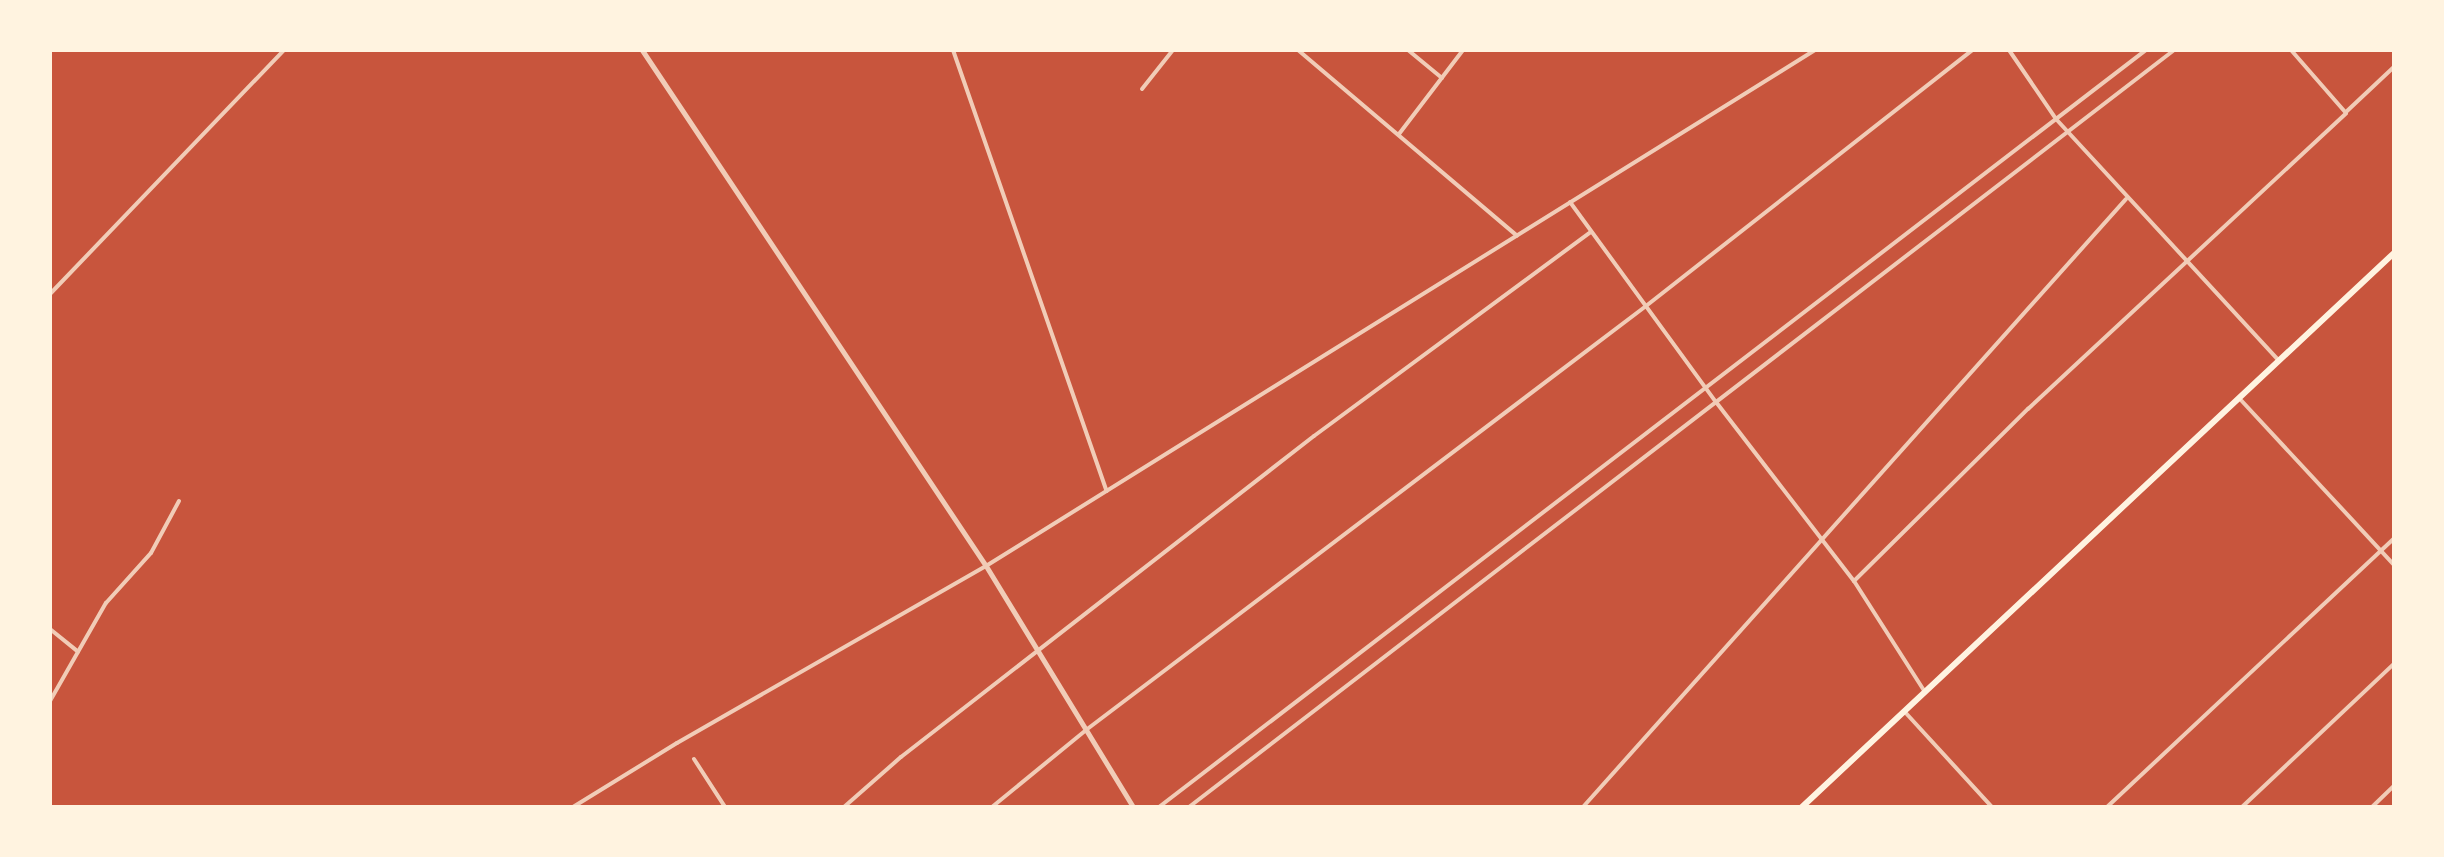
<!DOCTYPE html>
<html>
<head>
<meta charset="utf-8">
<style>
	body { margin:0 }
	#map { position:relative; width:2444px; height:857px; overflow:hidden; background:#c8553d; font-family:Signika,sans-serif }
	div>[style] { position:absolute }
	.minor>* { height:4px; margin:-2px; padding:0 2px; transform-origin:2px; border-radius:2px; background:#f1ccb7 }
	.tertiary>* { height:5px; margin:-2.5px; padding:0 2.5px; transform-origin:2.5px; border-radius:2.5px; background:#f1ccb7 }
	.trunk>* { height:6px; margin:-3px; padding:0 3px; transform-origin:3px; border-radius:3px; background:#fff3e0 }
	span { translate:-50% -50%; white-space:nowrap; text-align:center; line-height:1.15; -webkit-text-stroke:8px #fff3e0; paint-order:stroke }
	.frame { position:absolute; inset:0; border:52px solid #fff3e0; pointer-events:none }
</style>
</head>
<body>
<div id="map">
	<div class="minor">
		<div style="left:953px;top:50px;width:467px;rotate:70.8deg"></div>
		<div style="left:1298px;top:50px;width:287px;rotate:40.3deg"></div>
		<div style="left:1408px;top:50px;width:44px;rotate:39.5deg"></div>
		<div style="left:2009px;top:50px;width:83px;rotate:55.7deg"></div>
		<div style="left:2056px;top:119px;width:329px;rotate:47.3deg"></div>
		<div style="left:1142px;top:89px;width:50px;rotate:-51.5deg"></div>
		<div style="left:2346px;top:112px;width:66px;rotate:-43.2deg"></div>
		<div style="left:1399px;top:134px;width:106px;rotate:-52.7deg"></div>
		<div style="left:1570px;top:202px;width:248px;rotate:53.9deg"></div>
		<div style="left:1716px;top:402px;width:226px;rotate:52.4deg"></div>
		<div style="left:1854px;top:581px;width:132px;rotate:57.4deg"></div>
		<div style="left:50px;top:294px;width:338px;rotate:-46.2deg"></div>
		<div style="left:2239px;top:398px;width:228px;rotate:47.1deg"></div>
		<div style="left:1854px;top:581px;width:245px;rotate:-44.7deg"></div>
		<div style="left:2028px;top:409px;width:434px;rotate:-42.9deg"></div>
		<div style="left:2346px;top:113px;width:84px;rotate:-131.1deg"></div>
		<div style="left:50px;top:629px;width:36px;rotate:39deg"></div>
		<div style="left:50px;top:701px;width:113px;rotate:-60.3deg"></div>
		<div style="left:106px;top:603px;width:67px;rotate:-48deg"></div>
		<div style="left:151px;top:553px;width:59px;rotate:-61.7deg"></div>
		<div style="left:1904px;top:711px;width:130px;rotate:47.5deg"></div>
		<div style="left:694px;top:759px;width:57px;rotate:57.1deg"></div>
		<div style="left:573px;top:807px;width:122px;rotate:-31.6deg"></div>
		<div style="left:677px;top:743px;width:356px;rotate:-29.8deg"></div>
		<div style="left:986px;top:566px;width:976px;rotate:-31.9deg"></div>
		<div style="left:844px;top:807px;width:76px;rotate:-41.3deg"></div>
		<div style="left:901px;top:757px;width:523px;rotate:-37.86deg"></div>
		<div style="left:1314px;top:436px;width:344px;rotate:-36.4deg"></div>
		<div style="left:992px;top:807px;width:122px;rotate:-39.3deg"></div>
		<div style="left:1086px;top:730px;width:702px;rotate:-37.13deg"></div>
		<div style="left:1646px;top:306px;width:415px;rotate:-38.1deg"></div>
		<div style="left:1159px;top:807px;width:1244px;rotate:-37.49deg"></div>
		<div style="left:1189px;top:807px;width:1242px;rotate:-37.54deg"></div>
		<div style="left:1583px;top:807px;width:815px;rotate:-48.23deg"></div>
		<div style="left:2107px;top:807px;width:393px;rotate:-43.1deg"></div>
		<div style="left:2242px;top:807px;width:209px;rotate:-43.3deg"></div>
		<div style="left:2372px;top:807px;width:30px;rotate:-44deg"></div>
	</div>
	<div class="tertiary">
		<div style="left:642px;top:50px;width:620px;rotate:56.31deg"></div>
		<div style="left:986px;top:566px;width:282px;rotate:58.6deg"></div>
	</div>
	<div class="trunk">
		<div style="left:1802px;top:807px;width:811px;rotate:-43.1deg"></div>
	</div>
	<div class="frame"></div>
</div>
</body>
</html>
